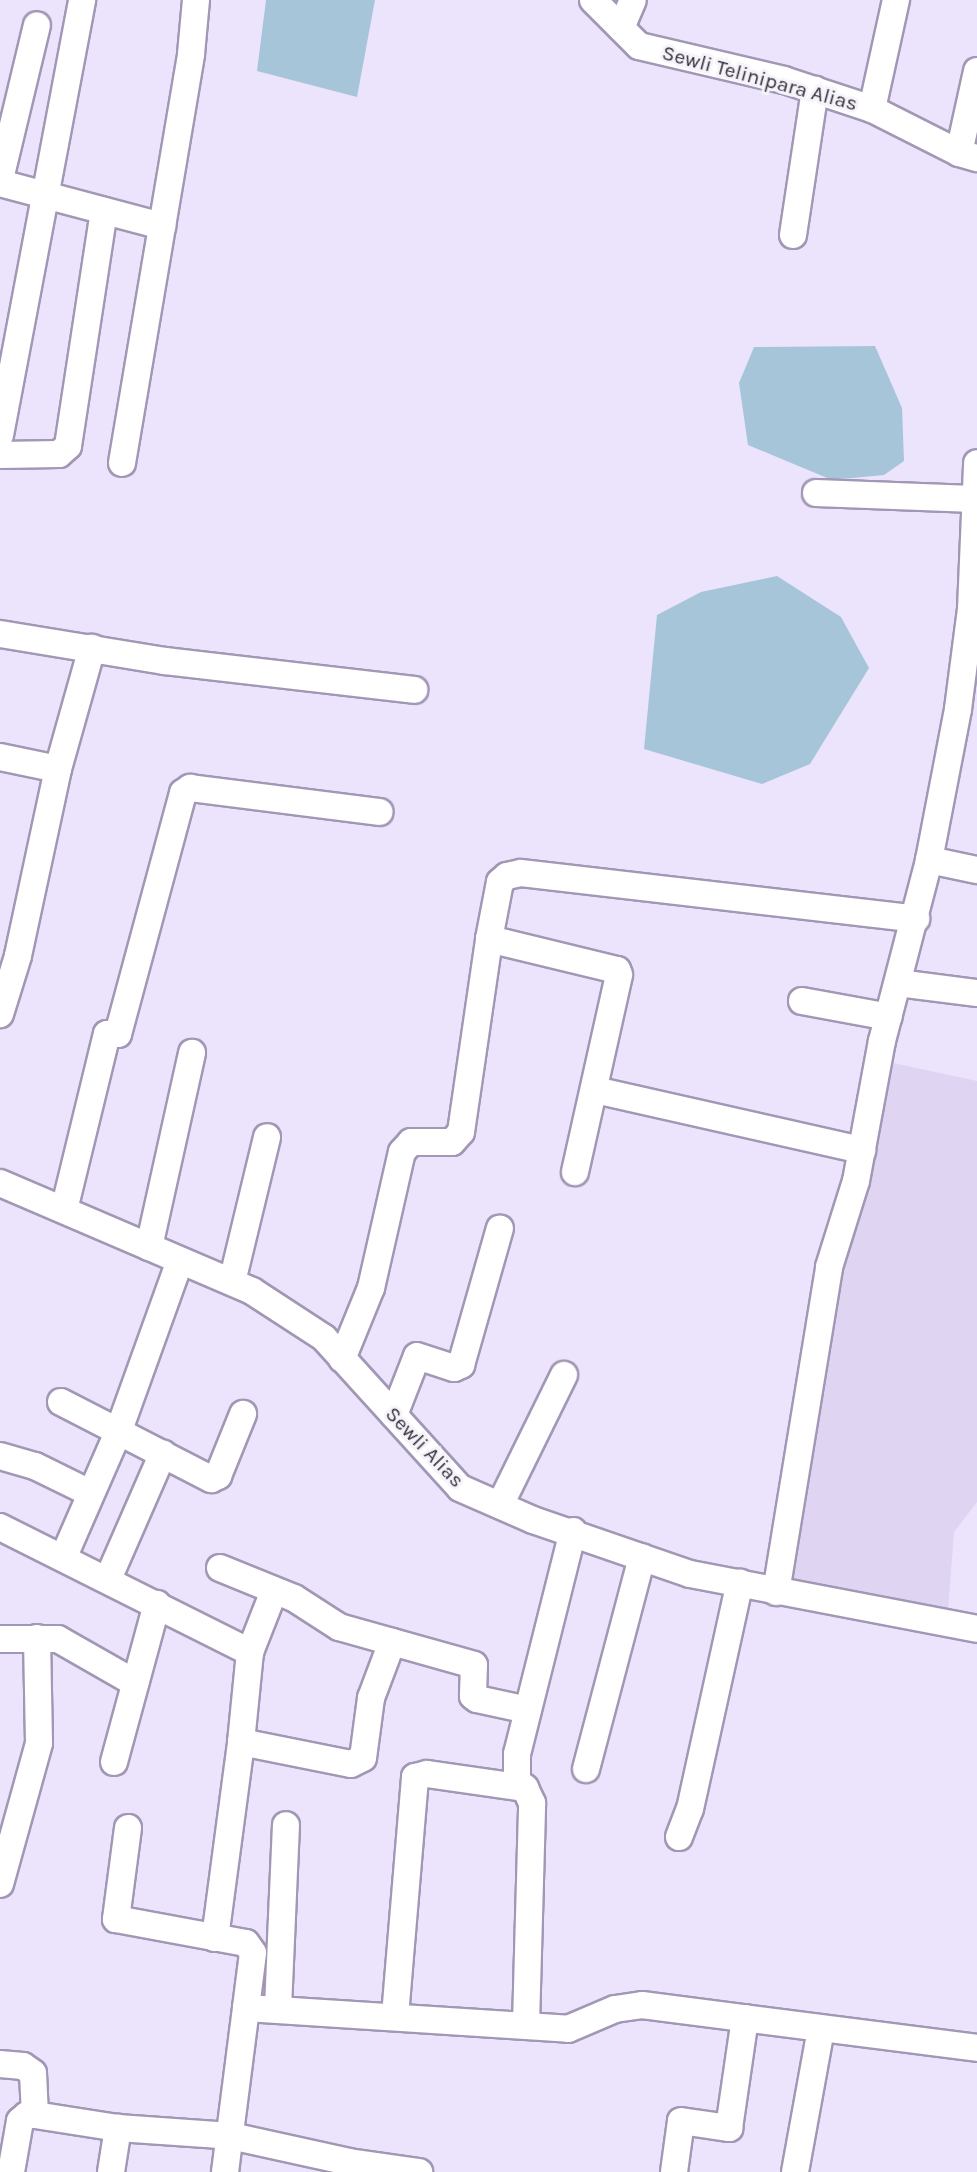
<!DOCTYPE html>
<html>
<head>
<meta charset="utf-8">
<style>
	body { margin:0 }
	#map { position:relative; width:977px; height:2172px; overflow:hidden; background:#ece3fc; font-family:Karla,sans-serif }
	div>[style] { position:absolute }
	.built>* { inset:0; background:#dfd4f2 }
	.water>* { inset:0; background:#a7c5d9 }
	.roads { filter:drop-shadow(2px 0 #a297b4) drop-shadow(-2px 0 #a297b4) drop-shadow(0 2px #a297b4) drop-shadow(0 -2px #a297b4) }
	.minor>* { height:26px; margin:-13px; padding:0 13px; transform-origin:13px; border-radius:13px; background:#fff }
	span { translate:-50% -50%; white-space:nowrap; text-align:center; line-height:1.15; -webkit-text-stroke:6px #f6f4fa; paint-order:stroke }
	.street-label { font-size:21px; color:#37323e }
</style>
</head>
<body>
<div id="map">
	<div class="built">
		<div style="clip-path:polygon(893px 1063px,977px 1081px,977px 1502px,954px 1532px,948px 1611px,789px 1583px,848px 1249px)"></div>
	</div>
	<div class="water">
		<div style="clip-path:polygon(266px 0,375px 0,357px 97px,257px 71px)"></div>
		<div style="clip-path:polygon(875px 346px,902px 408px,904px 461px,884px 475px,832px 480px,748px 445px,739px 383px,754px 347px)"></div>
		<div style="clip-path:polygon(777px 576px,841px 617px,869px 668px,810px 764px,762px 784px,644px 749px,657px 615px,701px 592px)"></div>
	</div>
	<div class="roads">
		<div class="minor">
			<div style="left:593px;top:0;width:65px;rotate:45deg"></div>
			<div style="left:639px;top:46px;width:149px;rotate:13.2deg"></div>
			<div style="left:784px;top:80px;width:93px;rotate:18.2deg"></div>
			<div style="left:872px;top:109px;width:97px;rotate:26.8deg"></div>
			<div style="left:959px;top:153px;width:19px;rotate:16deg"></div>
			<div style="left:621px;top:28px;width:30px;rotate:-67deg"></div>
			<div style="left:872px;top:109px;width:112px;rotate:-77.6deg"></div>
			<div style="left:959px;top:153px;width:84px;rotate:-77.6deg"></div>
			<div style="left:0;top:179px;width:158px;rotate:-76.5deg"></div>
			<div style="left:0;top:183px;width:168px;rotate:14.9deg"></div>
			<div style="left:793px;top:235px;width:147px;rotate:-81.4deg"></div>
			<div style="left:0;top:435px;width:443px;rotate:-79.3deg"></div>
			<div style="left:0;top:455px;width:59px;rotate:-1deg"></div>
			<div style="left:59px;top:454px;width:12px;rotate:-42deg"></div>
			<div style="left:68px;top:446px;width:238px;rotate:-81.3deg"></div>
			<div style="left:122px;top:463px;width:415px;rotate:-80.4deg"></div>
			<div style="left:191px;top:54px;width:54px;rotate:-84.7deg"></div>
			<div style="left:816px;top:493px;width:158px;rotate:2.2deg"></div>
			<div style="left:0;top:634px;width:167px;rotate:9.3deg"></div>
			<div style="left:165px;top:661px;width:251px;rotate:6.6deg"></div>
			<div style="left:0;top:757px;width:59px;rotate:11.7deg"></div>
			<div style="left:58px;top:769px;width:191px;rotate:102.1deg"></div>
			<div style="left:18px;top:956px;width:61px;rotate:107.2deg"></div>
			<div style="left:58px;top:769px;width:126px;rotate:-74.3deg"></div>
			<div style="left:929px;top:860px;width:49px;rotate:11.8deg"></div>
			<div style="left:489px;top:939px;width:132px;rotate:13.6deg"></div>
			<div style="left:617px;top:970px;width:5px;rotate:68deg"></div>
			<div style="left:619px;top:975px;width:202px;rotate:102.6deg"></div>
			<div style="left:898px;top:983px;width:80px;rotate:7.2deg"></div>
			<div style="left:802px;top:1001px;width:88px;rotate:10.4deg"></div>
			<div style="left:595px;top:1090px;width:274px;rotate:12.7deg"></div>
			<div style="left:0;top:1183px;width:274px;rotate:23.2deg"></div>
			<div style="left:252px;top:1291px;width:86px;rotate:33.1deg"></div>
			<div style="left:324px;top:1338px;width:202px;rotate:47.8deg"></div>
			<div style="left:460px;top:1488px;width:80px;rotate:23.7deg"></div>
			<div style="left:533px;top:1520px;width:166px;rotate:19deg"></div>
			<div style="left:690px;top:1574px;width:292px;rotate:10.8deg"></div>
			<div style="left:64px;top:1210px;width:181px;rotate:-76.3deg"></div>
			<div style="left:107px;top:1034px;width:11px"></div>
			<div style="left:118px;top:1034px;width:250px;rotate:-74.9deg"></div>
			<div style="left:183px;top:793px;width:9px;rotate:-36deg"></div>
			<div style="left:190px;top:788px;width:191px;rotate:7.2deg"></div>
			<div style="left:149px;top:1247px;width:199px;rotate:-77.5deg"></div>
			<div style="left:232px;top:1282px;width:149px;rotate:-76.4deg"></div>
			<div style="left:342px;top:1359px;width:77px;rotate:-67.8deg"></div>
			<div style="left:371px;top:1288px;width:139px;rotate:-77.2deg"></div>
			<div style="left:402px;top:1152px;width:13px;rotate:-48deg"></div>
			<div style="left:411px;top:1142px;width:41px"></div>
			<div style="left:452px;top:1142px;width:13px;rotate:-48deg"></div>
			<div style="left:461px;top:1132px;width:195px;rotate:-81.7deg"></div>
			<div style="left:489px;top:939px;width:58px;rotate:-79.1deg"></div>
			<div style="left:500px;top:882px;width:9px;rotate:-41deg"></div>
			<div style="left:507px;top:876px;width:14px;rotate:-12deg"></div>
			<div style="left:521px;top:873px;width:398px;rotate:6.6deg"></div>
			<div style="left:61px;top:1402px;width:169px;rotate:27.2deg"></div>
			<div style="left:211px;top:1479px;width:8px;rotate:-23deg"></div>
			<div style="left:218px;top:1476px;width:67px;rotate:-68deg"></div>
			<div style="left:394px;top:1415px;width:63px;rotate:-68.7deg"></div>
			<div style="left:417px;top:1356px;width:39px;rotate:18deg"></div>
			<div style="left:454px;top:1368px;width:8px;rotate:-23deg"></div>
			<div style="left:461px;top:1365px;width:142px;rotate:-74.1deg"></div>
			<div style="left:0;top:1456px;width:36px;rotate:16deg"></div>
			<div style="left:35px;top:1466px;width:61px;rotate:26.1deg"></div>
			<div style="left:500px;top:1505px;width:145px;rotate:-63.8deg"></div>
			<div style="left:0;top:1527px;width:280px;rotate:26.6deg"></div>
			<div style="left:250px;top:1652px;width:90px;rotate:95.7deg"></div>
			<div style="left:241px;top:1742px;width:112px;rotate:11.3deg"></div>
			<div style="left:351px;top:1764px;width:13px;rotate:-27deg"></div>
			<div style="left:363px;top:1758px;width:61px;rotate:-82.4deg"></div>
			<div style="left:371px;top:1698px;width:60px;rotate:-69.4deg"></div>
			<div style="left:64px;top:1556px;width:137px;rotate:-66.4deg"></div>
			<div style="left:119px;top:1430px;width:180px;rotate:-70.2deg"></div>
			<div style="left:220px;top:1568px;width:80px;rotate:22.1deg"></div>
			<div style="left:294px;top:1598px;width:54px;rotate:32.8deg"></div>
			<div style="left:339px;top:1627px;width:140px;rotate:15.7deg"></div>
			<div style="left:474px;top:1665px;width:31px;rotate:92deg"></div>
			<div style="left:473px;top:1696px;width:5px;rotate:37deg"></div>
			<div style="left:477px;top:1699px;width:52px;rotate:12.2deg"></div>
			<div style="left:108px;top:1579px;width:137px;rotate:-66.4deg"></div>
			<div style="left:776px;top:1592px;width:329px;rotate:-80.7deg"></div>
			<div style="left:829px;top:1267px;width:90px;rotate:-72.6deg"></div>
			<div style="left:856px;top:1181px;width:142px;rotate:-79.5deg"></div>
			<div style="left:882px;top:1041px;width:187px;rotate:-75.4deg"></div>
			<div style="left:929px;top:860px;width:154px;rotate:-79.1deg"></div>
			<div style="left:958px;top:709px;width:101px;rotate:-82.6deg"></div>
			<div style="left:971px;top:609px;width:146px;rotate:-87.6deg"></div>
			<div style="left:0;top:1639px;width:58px"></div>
			<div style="left:58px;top:1639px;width:89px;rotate:29.7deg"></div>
			<div style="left:250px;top:1652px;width:66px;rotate:-68.5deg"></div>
			<div style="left:114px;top:1762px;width:164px;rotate:-74.8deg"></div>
			<div style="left:586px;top:1769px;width:219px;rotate:-75.2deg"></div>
			<div style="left:128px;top:1828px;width:92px;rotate:97.5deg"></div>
			<div style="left:116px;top:1919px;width:132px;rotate:10.5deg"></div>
			<div style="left:246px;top:1943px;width:12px;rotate:55deg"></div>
			<div style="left:253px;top:1953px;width:55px;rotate:97.3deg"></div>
			<div style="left:679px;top:1837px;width:30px;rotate:-69deg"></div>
			<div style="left:690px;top:1809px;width:232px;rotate:-77.6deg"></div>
			<div style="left:0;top:1884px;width:146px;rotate:-74.5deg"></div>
			<div style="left:39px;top:1743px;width:105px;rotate:-91.1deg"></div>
			<div style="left:215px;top:1938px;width:198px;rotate:-82.4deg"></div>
			<div style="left:278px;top:2008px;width:183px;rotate:-87.5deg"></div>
			<div style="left:395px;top:2016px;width:240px;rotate:-85.2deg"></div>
			<div style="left:415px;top:1777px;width:12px;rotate:-14deg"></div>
			<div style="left:427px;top:1774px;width:99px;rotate:8.1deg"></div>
			<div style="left:526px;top:2024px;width:221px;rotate:-88.4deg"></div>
			<div style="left:532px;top:1803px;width:17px;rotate:-115deg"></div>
			<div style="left:525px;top:1788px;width:11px;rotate:-139deg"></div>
			<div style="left:517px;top:1781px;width:27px;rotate:-90deg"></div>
			<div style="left:517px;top:1754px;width:230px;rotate:-75.9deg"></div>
			<div style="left:0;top:2064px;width:23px;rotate:5deg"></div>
			<div style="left:23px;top:2066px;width:12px;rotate:35deg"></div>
			<div style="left:33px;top:2073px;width:42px;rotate:87.3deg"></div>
			<div style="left:35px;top:2115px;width:84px;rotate:8.9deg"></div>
			<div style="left:11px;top:2172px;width:52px;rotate:-80deg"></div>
			<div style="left:20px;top:2121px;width:9px;rotate:-41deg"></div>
			<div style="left:27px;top:2115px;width:8px"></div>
			<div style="left:111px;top:2172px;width:45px;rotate:-81deg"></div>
			<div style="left:118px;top:2128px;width:113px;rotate:4deg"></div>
			<div style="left:231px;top:2136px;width:121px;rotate:12.4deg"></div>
			<div style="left:349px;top:2162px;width:71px;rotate:8.1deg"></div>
			<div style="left:225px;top:2172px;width:165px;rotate:-82.7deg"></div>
			<div style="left:246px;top:2008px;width:323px;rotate:3.7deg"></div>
			<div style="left:568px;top:2029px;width:51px;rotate:-23.1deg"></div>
			<div style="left:615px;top:2009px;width:27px;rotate:-8deg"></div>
			<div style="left:642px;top:2005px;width:338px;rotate:7.3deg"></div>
			<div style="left:674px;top:2172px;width:51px;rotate:-82.2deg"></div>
			<div style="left:681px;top:2121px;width:49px;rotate:8.3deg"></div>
			<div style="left:729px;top:2128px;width:111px;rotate:-81.7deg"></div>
			<div style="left:795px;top:2172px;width:145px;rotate:-79.7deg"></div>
		</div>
	</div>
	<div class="street-label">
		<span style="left:760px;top:78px;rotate:15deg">Sewli Telinipara Alias</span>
		<span style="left:425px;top:1447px;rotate:46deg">Sewli Alias</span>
	</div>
</div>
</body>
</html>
